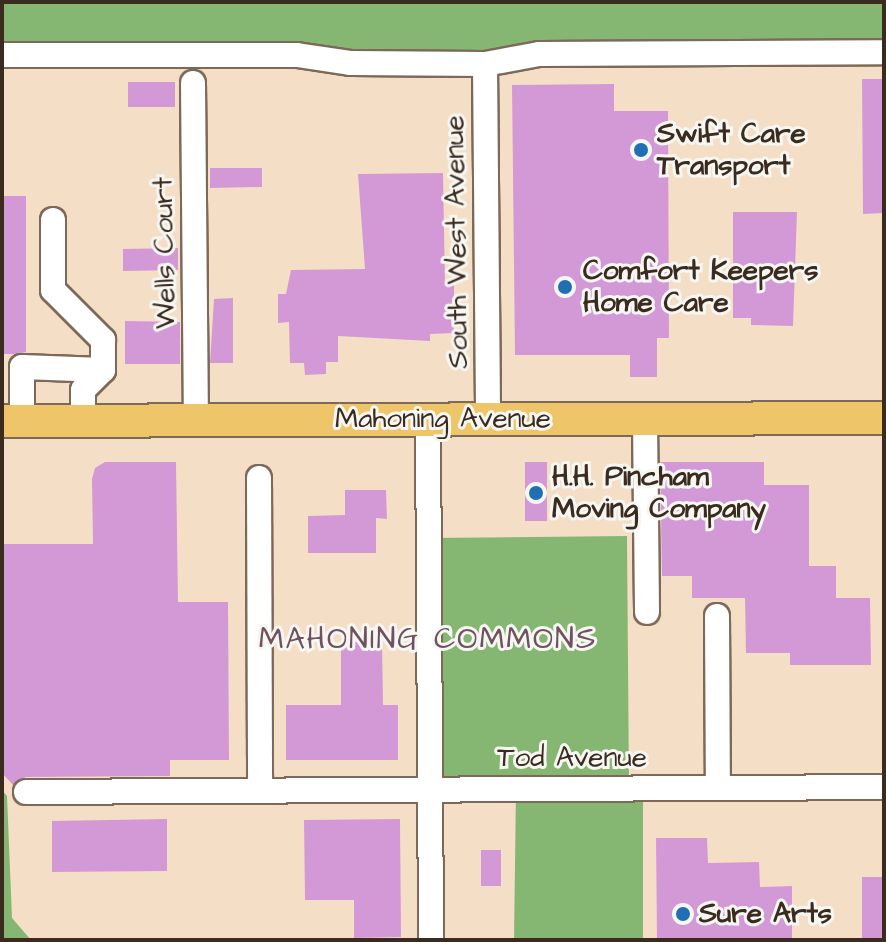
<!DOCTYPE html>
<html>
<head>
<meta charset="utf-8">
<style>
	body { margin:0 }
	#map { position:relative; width:886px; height:942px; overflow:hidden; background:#f4dfc6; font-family:"Architects Daughter",sans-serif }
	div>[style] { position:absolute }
	.forest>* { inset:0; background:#86b772 }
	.building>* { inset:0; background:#d399d7 }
	.roads { filter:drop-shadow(2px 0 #7c6959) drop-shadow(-2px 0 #7c6959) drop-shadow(0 2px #7c6959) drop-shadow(0 -2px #7c6959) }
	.minor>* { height:24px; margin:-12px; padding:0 12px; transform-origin:12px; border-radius:12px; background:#fff }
	.major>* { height:32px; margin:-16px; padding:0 16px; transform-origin:16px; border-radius:16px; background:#eec569 }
	.dots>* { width:22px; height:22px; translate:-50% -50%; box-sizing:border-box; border:4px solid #f6f6f2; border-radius:50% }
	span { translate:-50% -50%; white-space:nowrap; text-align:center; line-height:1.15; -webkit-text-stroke:6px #f6f6f2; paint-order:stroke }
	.poi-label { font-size:28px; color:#3b2a1e; font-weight:700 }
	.left { translate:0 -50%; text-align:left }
	.street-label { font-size:28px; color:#3b2a1e }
	.neighbourhood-label { font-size:30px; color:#70515f; letter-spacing:2px }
	.frame { position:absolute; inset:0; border:4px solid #3b2a1e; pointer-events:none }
</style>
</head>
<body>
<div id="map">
	<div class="forest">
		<div style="clip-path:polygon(2px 2px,884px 2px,884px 52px,2px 55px)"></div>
		<div style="clip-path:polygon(627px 536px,629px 787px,643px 788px,643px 940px,514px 940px,516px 788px,428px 788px,428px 538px)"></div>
		<div style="clip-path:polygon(2px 790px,7px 796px,12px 918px,31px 940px,2px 940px)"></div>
	</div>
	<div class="building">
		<div style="clip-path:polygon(862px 79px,884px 79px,884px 213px,863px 214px)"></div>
		<div style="clip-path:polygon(128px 82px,175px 82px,175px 107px,128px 107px)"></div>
		<div style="clip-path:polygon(614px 84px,614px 111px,668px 111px,669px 338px,657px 338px,657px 377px,630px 377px,630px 355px,515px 355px,512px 85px)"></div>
		<div style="clip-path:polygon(210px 168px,262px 168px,262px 187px,210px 188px)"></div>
		<div style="clip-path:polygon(443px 173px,445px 286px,454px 285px,454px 333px,430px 334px,430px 341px,338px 336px,338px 362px,326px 362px,326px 374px,305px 375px,304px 363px,290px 363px,289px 322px,278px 323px,278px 294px,286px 294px,291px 270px,365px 269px,358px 174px)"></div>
		<div style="clip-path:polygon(2px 196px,26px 196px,26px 352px,15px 354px,2px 354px)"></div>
		<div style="clip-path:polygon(733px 212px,797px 212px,793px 326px,751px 325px,751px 318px,733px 318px)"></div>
		<div style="clip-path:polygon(178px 248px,178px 270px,123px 271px,123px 249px)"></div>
		<div style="clip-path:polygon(233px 298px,233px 363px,210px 363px,214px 299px)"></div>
		<div style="clip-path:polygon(125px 321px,180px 322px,180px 364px,125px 364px)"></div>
		<div style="clip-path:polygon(105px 462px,176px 462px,178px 602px,228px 602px,229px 760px,170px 760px,170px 776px,26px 777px,13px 785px,2px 773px,2px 544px,93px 544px,92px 479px,95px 468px)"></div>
		<div style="clip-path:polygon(525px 462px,547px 462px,547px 521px,525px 521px)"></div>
		<div style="clip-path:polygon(660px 462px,764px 462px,764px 485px,809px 485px,809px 566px,836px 566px,836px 598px,870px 598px,871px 665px,790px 665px,790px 653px,746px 653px,745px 598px,692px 598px,692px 576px,662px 576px)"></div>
		<div style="clip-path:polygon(345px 490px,386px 490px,387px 519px,376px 518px,376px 553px,308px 553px,308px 516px,345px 515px)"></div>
		<div style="clip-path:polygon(341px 642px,382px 642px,383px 705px,398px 705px,398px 760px,286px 760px,286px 705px,341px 705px)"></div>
		<div style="clip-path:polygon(167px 819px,167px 871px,52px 872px,52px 821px)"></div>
		<div style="clip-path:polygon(400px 819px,401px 937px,354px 938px,354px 900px,305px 900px,304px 820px)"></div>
		<div style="clip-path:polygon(656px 838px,707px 838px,708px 863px,759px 862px,760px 887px,792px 886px,792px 940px,657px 940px)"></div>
		<div style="clip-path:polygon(481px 850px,501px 850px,501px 886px,481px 886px)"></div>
		<div style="clip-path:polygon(862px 877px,884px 877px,884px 940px,862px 940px)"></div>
	</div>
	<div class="roads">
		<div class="minor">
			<div style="left:2px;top:55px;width:295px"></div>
			<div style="left:297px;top:55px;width:55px;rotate:8.4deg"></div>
			<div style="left:351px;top:63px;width:134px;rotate:0.4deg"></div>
			<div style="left:485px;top:64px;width:55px;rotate:-10.5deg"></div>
			<div style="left:539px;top:54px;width:345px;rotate:-0.3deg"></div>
			<div style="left:485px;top:64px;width:355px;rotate:89.5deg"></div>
			<div style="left:193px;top:83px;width:338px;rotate:89.5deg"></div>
			<div style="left:53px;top:220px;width:70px;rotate:90deg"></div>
			<div style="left:53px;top:290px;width:71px;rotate:45deg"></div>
			<div style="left:103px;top:340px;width:30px;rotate:90deg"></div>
			<div style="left:428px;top:419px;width:521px;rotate:89.67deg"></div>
			<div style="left:645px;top:419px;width:193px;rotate:89.4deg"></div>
			<div style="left:22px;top:421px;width:54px;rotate:-90deg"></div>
			<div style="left:22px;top:367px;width:81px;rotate:2.1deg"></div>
			<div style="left:103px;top:370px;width:28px;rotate:135deg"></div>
			<div style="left:83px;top:390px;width:31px;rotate:90deg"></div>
			<div style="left:259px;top:478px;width:312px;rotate:89.8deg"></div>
			<div style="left:717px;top:616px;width:171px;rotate:89.7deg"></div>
			<div style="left:26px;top:792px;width:858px;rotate:-0.33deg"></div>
		</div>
		<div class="major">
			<div style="left:2px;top:421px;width:882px;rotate:-0.19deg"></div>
		</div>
	</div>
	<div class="dots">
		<div style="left:641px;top:150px;background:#1f6fb2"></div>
		<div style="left:565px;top:287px;background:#1f6fb2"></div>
		<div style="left:536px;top:493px;background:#1f6fb2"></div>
		<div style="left:683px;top:914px;background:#1f6fb2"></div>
	</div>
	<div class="poi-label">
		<span class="left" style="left:657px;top:150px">Swift Care<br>Transport</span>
		<span class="left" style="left:583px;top:287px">Comfort Keepers<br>Home Care</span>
		<span class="left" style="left:552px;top:493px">H.H. Pincham<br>Moving Company</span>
		<span class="left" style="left:699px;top:914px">Sure Arts</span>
	</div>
	<div class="street-label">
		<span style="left:457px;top:242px;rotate:-91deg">South West Avenue</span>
		<span style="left:165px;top:253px;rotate:-91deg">Wells Court</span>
		<span style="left:443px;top:419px">Mahoning Avenue</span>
		<span style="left:572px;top:758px">Tod Avenue</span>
	</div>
	<div class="neighbourhood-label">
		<span style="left:428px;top:639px">MAHONING COMMONS</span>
	</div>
	<div class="frame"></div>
</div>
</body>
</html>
